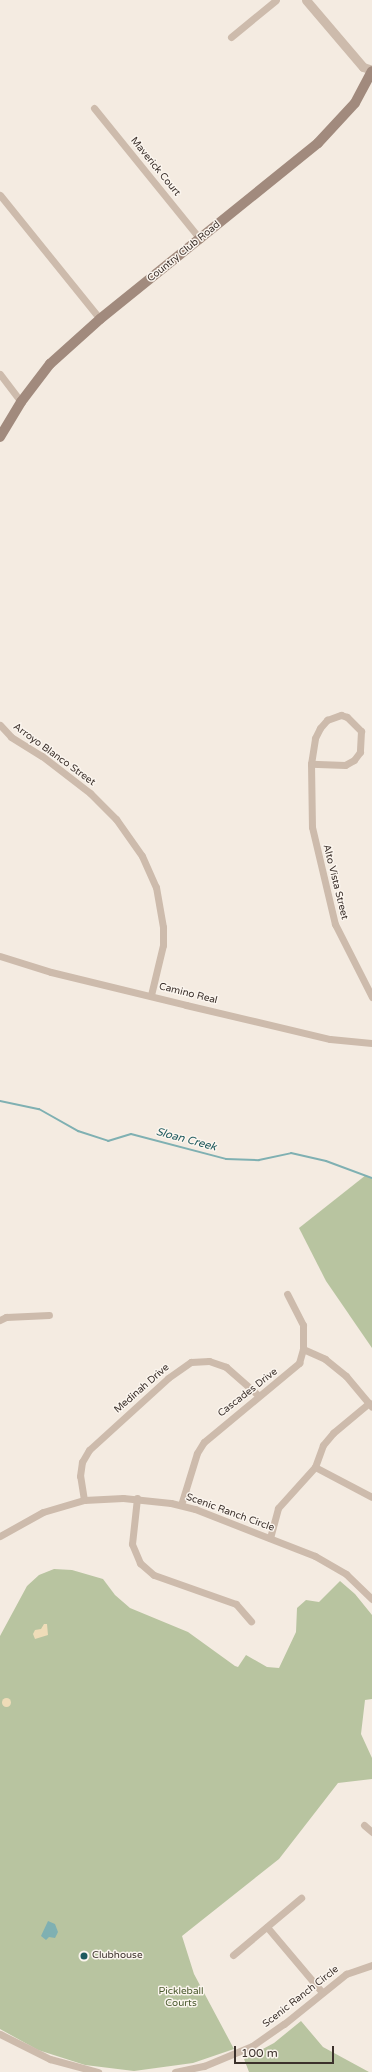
<!DOCTYPE html>
<html>
<head>
<meta charset="utf-8">
<style>
	body { margin:0 }
	#map { position:relative; width:372px; height:2072px; overflow:hidden; background:#f4ebe1; font-family:"Varela Round",sans-serif }
	div>[style] { position:absolute }
	.green>* { inset:0; background:#b8c4a0 }
	.sand>* { inset:0; background:#efdcb8 }
	.round { border-radius:50% }
	.water>* { inset:0; background:#7fb0b2 }
	.stream>* { height:2px; margin:-1px; padding:0 1px; transform-origin:1px; border-radius:1px; background:#7fb0b2 }
	.minor>* { height:7px; margin:-3.5px; padding:0 3.5px; transform-origin:3.5px; border-radius:3.5px; background:#cdbbac }
	.tertiary>* { height:9px; margin:-4.5px; padding:0 4.5px; transform-origin:4.5px; border-radius:4.5px; background:#cdbbac }
	.secondary>* { height:10px; margin:-5px; padding:0 5px; transform-origin:5px; border-radius:5px; background:#a18a7d }
	.dots>* { width:11px; height:11px; translate:-50% -50%; box-sizing:border-box; border:2px solid #fbf5ee; border-radius:50% }
	span { translate:-50% -50%; white-space:nowrap; text-align:center; line-height:1.15; -webkit-text-stroke:3px #fbf5ee; paint-order:stroke }
	.street-label { font-size:10px; color:#3b302b }
	.poi-label { font-size:10px; color:#3b302b }
	.left { translate:0 -50%; text-align:left }
	.park-label { font-size:10px; color:#4a5a2e }
	.water-label { font-size:11px; color:#1f5a5e; font-style:italic }
	.scale { position:absolute; left:234px; top:2046px; width:100px; height:18px; box-sizing:border-box; border:2px solid #3b302b; border-top:0; padding-left:5px; font-size:12px; line-height:14px; white-space:nowrap; color:#3b302b; -webkit-text-stroke:3px #fbf5ee; paint-order:stroke }
</style>
</head>
<body>
<div id="map">
	<div class="green">
		<div style="clip-path:polygon(366px 1175px,372px 1179px,372px 1348px,326px 1281px,299px 1228px)"></div>
		<div style="clip-path:polygon(54px 1569px,72px 1570px,103px 1579px,115px 1595px,130px 1608px,188px 1632px,235px 1666px,238px 1667px,246px 1655px,267px 1667px,279px 1668px,296px 1632px,297px 1608px,306px 1600px,319px 1602px,340px 1581px,355px 1594px,372px 1615px,372px 1699px,365px 1700px,361px 1734px,372px 1758px,372px 1779px,338px 1783px,279px 1859px,182px 1936px,194px 1974px,234px 2049px,193px 2063px,134px 2071px,85px 2065px,38px 2050px,0 2029px,0 1636px,27px 1586px,39px 1575px)"></div>
		<div style="clip-path:polygon(301px 2021px,323px 2047px,369px 2072px,249px 2072px,244px 2059px,274px 2043px)"></div>
	</div>
	<div class="sand">
		<div style="clip-path:polygon(44px 1624px,47px 1624px,48px 1635px,35px 1639px,33px 1634px,35px 1630px,41px 1629px)"></div>
		<div class="round" style="left:1.5px;top:1697.5px;width:9px;height:9px"></div>
	</div>
	<div class="water">
		<div style="clip-path:polygon(48px 1921px,55px 1924px,58px 1932px,55px 1938px,49px 1937px,46px 1940px,41px 1936px)"></div>
	</div>
	<div class="stream">
		<div style="left:0;top:1101px;width:40px;rotate:12deg"></div>
		<div style="left:39px;top:1109px;width:45px;rotate:29.4deg"></div>
		<div style="left:78px;top:1131px;width:32px;rotate:18deg"></div>
		<div style="left:108px;top:1141px;width:24px;rotate:-17deg"></div>
		<div style="left:131px;top:1134px;width:98px;rotate:14.7deg"></div>
		<div style="left:226px;top:1159px;width:33px;rotate:2deg"></div>
		<div style="left:259px;top:1160px;width:33px;rotate:-12deg"></div>
		<div style="left:291px;top:1153px;width:36px;rotate:13deg"></div>
		<div style="left:326px;top:1161px;width:49px;rotate:20.3deg"></div>
	</div>
	<div class="minor">
		<div style="left:231px;top:37px;width:58px;rotate:-39.4deg"></div>
		<div style="left:94px;top:108px;width:169px;rotate:51deg"></div>
		<div style="left:0;top:195px;width:159px;rotate:51.1deg"></div>
		<div style="left:0;top:374px;width:35px;rotate:53deg"></div>
		<div style="left:341px;top:715px;width:6px;rotate:18deg"></div>
		<div style="left:347px;top:717px;width:20px;rotate:45deg"></div>
		<div style="left:361px;top:731px;width:21px;rotate:93deg"></div>
		<div style="left:360px;top:752px;width:10px;rotate:127deg"></div>
		<div style="left:354px;top:760px;width:10px;rotate:151deg"></div>
		<div style="left:345px;top:765px;width:34px;rotate:-178deg"></div>
		<div style="left:311px;top:764px;width:26px;rotate:-81deg"></div>
		<div style="left:315px;top:738px;width:11px;rotate:-63deg"></div>
		<div style="left:320px;top:728px;width:11px;rotate:-49deg"></div>
		<div style="left:327px;top:720px;width:15px;rotate:-20deg"></div>
		<div style="left:0;top:725px;width:16px;rotate:47deg"></div>
		<div style="left:11px;top:737px;width:36px;rotate:32deg"></div>
		<div style="left:42px;top:756px;width:61px;rotate:37.6deg"></div>
		<div style="left:90px;top:793px;width:37px;rotate:45deg"></div>
		<div style="left:116px;top:819px;width:45px;rotate:54.9deg"></div>
		<div style="left:142px;top:856px;width:34px;rotate:66deg"></div>
		<div style="left:156px;top:887px;width:41px;rotate:80.1deg"></div>
		<div style="left:163px;top:927px;width:18px;rotate:90deg"></div>
		<div style="left:163px;top:945px;width:51px;rotate:103.5deg"></div>
		<div style="left:311px;top:764px;width:63px;rotate:89.1deg"></div>
		<div style="left:312px;top:827px;width:100px;rotate:76.7deg"></div>
		<div style="left:335px;top:924px;width:82px;rotate:63.1deg"></div>
		<div style="left:0;top:956px;width:53px;rotate:17.4deg"></div>
		<div style="left:51px;top:972px;width:139px;rotate:13.7deg"></div>
		<div style="left:186px;top:1005px;width:148px;rotate:13.3deg"></div>
		<div style="left:330px;top:1039px;width:42px;rotate:5.4deg"></div>
		<div style="left:0;top:1320px;width:7px;rotate:-27deg"></div>
		<div style="left:6px;top:1317px;width:43px;rotate:-2.7deg"></div>
		<div style="left:303px;top:1349px;width:24px;rotate:24deg"></div>
		<div style="left:325px;top:1359px;width:27px;rotate:39deg"></div>
		<div style="left:346px;top:1376px;width:40px;rotate:50deg"></div>
		<div style="left:315px;top:1467px;width:64px;rotate:27.8deg"></div>
		<div style="left:137px;top:1498px;width:46px;rotate:96.2deg"></div>
		<div style="left:132px;top:1544px;width:21px;rotate:67deg"></div>
		<div style="left:140px;top:1563px;width:18px;rotate:41deg"></div>
		<div style="left:154px;top:1575px;width:87px;rotate:19.5deg"></div>
		<div style="left:236px;top:1604px;width:23px;rotate:49deg"></div>
		<div style="left:84px;top:1500px;width:24px;rotate:-99deg"></div>
		<div style="left:80px;top:1476px;width:14px;rotate:-82deg"></div>
		<div style="left:82px;top:1462px;width:14px;rotate:-60deg"></div>
		<div style="left:89px;top:1450px;width:107px;rotate:-42.3deg"></div>
		<div style="left:168px;top:1378px;width:28px;rotate:-35deg"></div>
		<div style="left:191px;top:1362px;width:18px;rotate:-3deg"></div>
		<div style="left:209px;top:1361px;width:18px;rotate:19deg"></div>
		<div style="left:226px;top:1367px;width:43px;rotate:41.2deg"></div>
		<div style="left:181px;top:1505px;width:54px;rotate:-72.9deg"></div>
		<div style="left:197px;top:1453px;width:13px;rotate:-58deg"></div>
		<div style="left:204px;top:1442px;width:124px;rotate:-39.7deg"></div>
		<div style="left:299px;top:1363px;width:15px;rotate:-74deg"></div>
		<div style="left:303px;top:1349px;width:24px;rotate:-90deg"></div>
		<div style="left:303px;top:1325px;width:35px;rotate:-117deg"></div>
		<div style="left:0;top:1536px;width:49px;rotate:-29.2deg"></div>
		<div style="left:43px;top:1512px;width:43px;rotate:-16.3deg"></div>
		<div style="left:84px;top:1500px;width:39px;rotate:-3deg"></div>
		<div style="left:123px;top:1498px;width:48px;rotate:5.9deg"></div>
		<div style="left:171px;top:1503px;width:25px;rotate:14deg"></div>
		<div style="left:195px;top:1509px;width:129px;rotate:21.4deg"></div>
		<div style="left:315px;top:1556px;width:36px;rotate:30deg"></div>
		<div style="left:346px;top:1574px;width:36px;rotate:44deg"></div>
		<div style="left:270px;top:1538px;width:31px;rotate:-75deg"></div>
		<div style="left:278px;top:1508px;width:55px;rotate:-47.9deg"></div>
		<div style="left:315px;top:1467px;width:23px;rotate:-70deg"></div>
		<div style="left:323px;top:1445px;width:16px;rotate:-50deg"></div>
		<div style="left:333px;top:1433px;width:47px;rotate:-39.8deg"></div>
		<div style="left:364px;top:1825px;width:11px;rotate:41deg"></div>
		<div style="left:267px;top:1927px;width:85px;rotate:49.8deg"></div>
		<div style="left:233px;top:1955px;width:89px;rotate:-40deg"></div>
		<div style="left:0;top:2034px;width:56px;rotate:26.6deg"></div>
		<div style="left:50px;top:2059px;width:50px;rotate:15.2deg"></div>
		<div style="left:175px;top:2072px;width:30px;rotate:-12deg"></div>
		<div style="left:204px;top:2066px;width:52px;rotate:-22.6deg"></div>
		<div style="left:252px;top:2046px;width:39px;rotate:-35deg"></div>
		<div style="left:284px;top:2024px;width:80px;rotate:-38.9deg"></div>
		<div style="left:346px;top:1974px;width:28px;rotate:-19deg"></div>
	</div>
	<div class="tertiary">
		<div style="left:306px;top:0;width:88px;rotate:49.6deg"></div>
		<div style="left:363px;top:67px;width:9px;rotate:18deg"></div>
	</div>
	<div class="secondary">
		<div style="left:0;top:437px;width:41px;rotate:-59deg"></div>
		<div style="left:21px;top:402px;width:48px;rotate:-52.7deg"></div>
		<div style="left:50px;top:364px;width:67px;rotate:-42deg"></div>
		<div style="left:100px;top:319px;width:280px;rotate:-38.9deg"></div>
		<div style="left:318px;top:143px;width:54px;rotate:-47.2deg"></div>
		<div style="left:355px;top:103px;width:36px;rotate:-62deg"></div>
	</div>
	<div class="dots">
		<div style="left:84px;top:1956px;background:#1f5a5e"></div>
	</div>
	<div class="street-label">
		<span style="left:155px;top:167px;rotate:51deg">Maverick Court</span>
		<span style="left:184px;top:252px;rotate:-39deg">Country Club Road</span>
		<span style="left:54px;top:755px;rotate:36deg">Arroyo Blanco Street</span>
		<span style="left:335px;top:882px;rotate:76deg">Alto Vista Street</span>
		<span style="left:188px;top:994px;rotate:14deg">Camino Real</span>
		<span style="left:142px;top:1389px;rotate:-41deg">Medinah Drive</span>
		<span style="left:248px;top:1393px;rotate:-38deg">Cascades Drive</span>
		<span style="left:230px;top:1513px;rotate:20deg">Scenic Ranch Circle</span>
		<span style="left:301px;top:1997px;rotate:-38deg">Scenic Ranch Circle</span>
	</div>
	<div class="poi-label">
		<span class="left" style="left:92px;top:1956px">Clubhouse</span>
	</div>
	<div class="park-label">
		<span style="left:181px;top:1997px">Pickleball<br>Courts</span>
	</div>
	<div class="water-label">
		<span style="left:186px;top:1140px;rotate:15deg">Sloan Creek</span>
	</div>
	<div class="scale">100 m</div>
</div>
</body>
</html>
